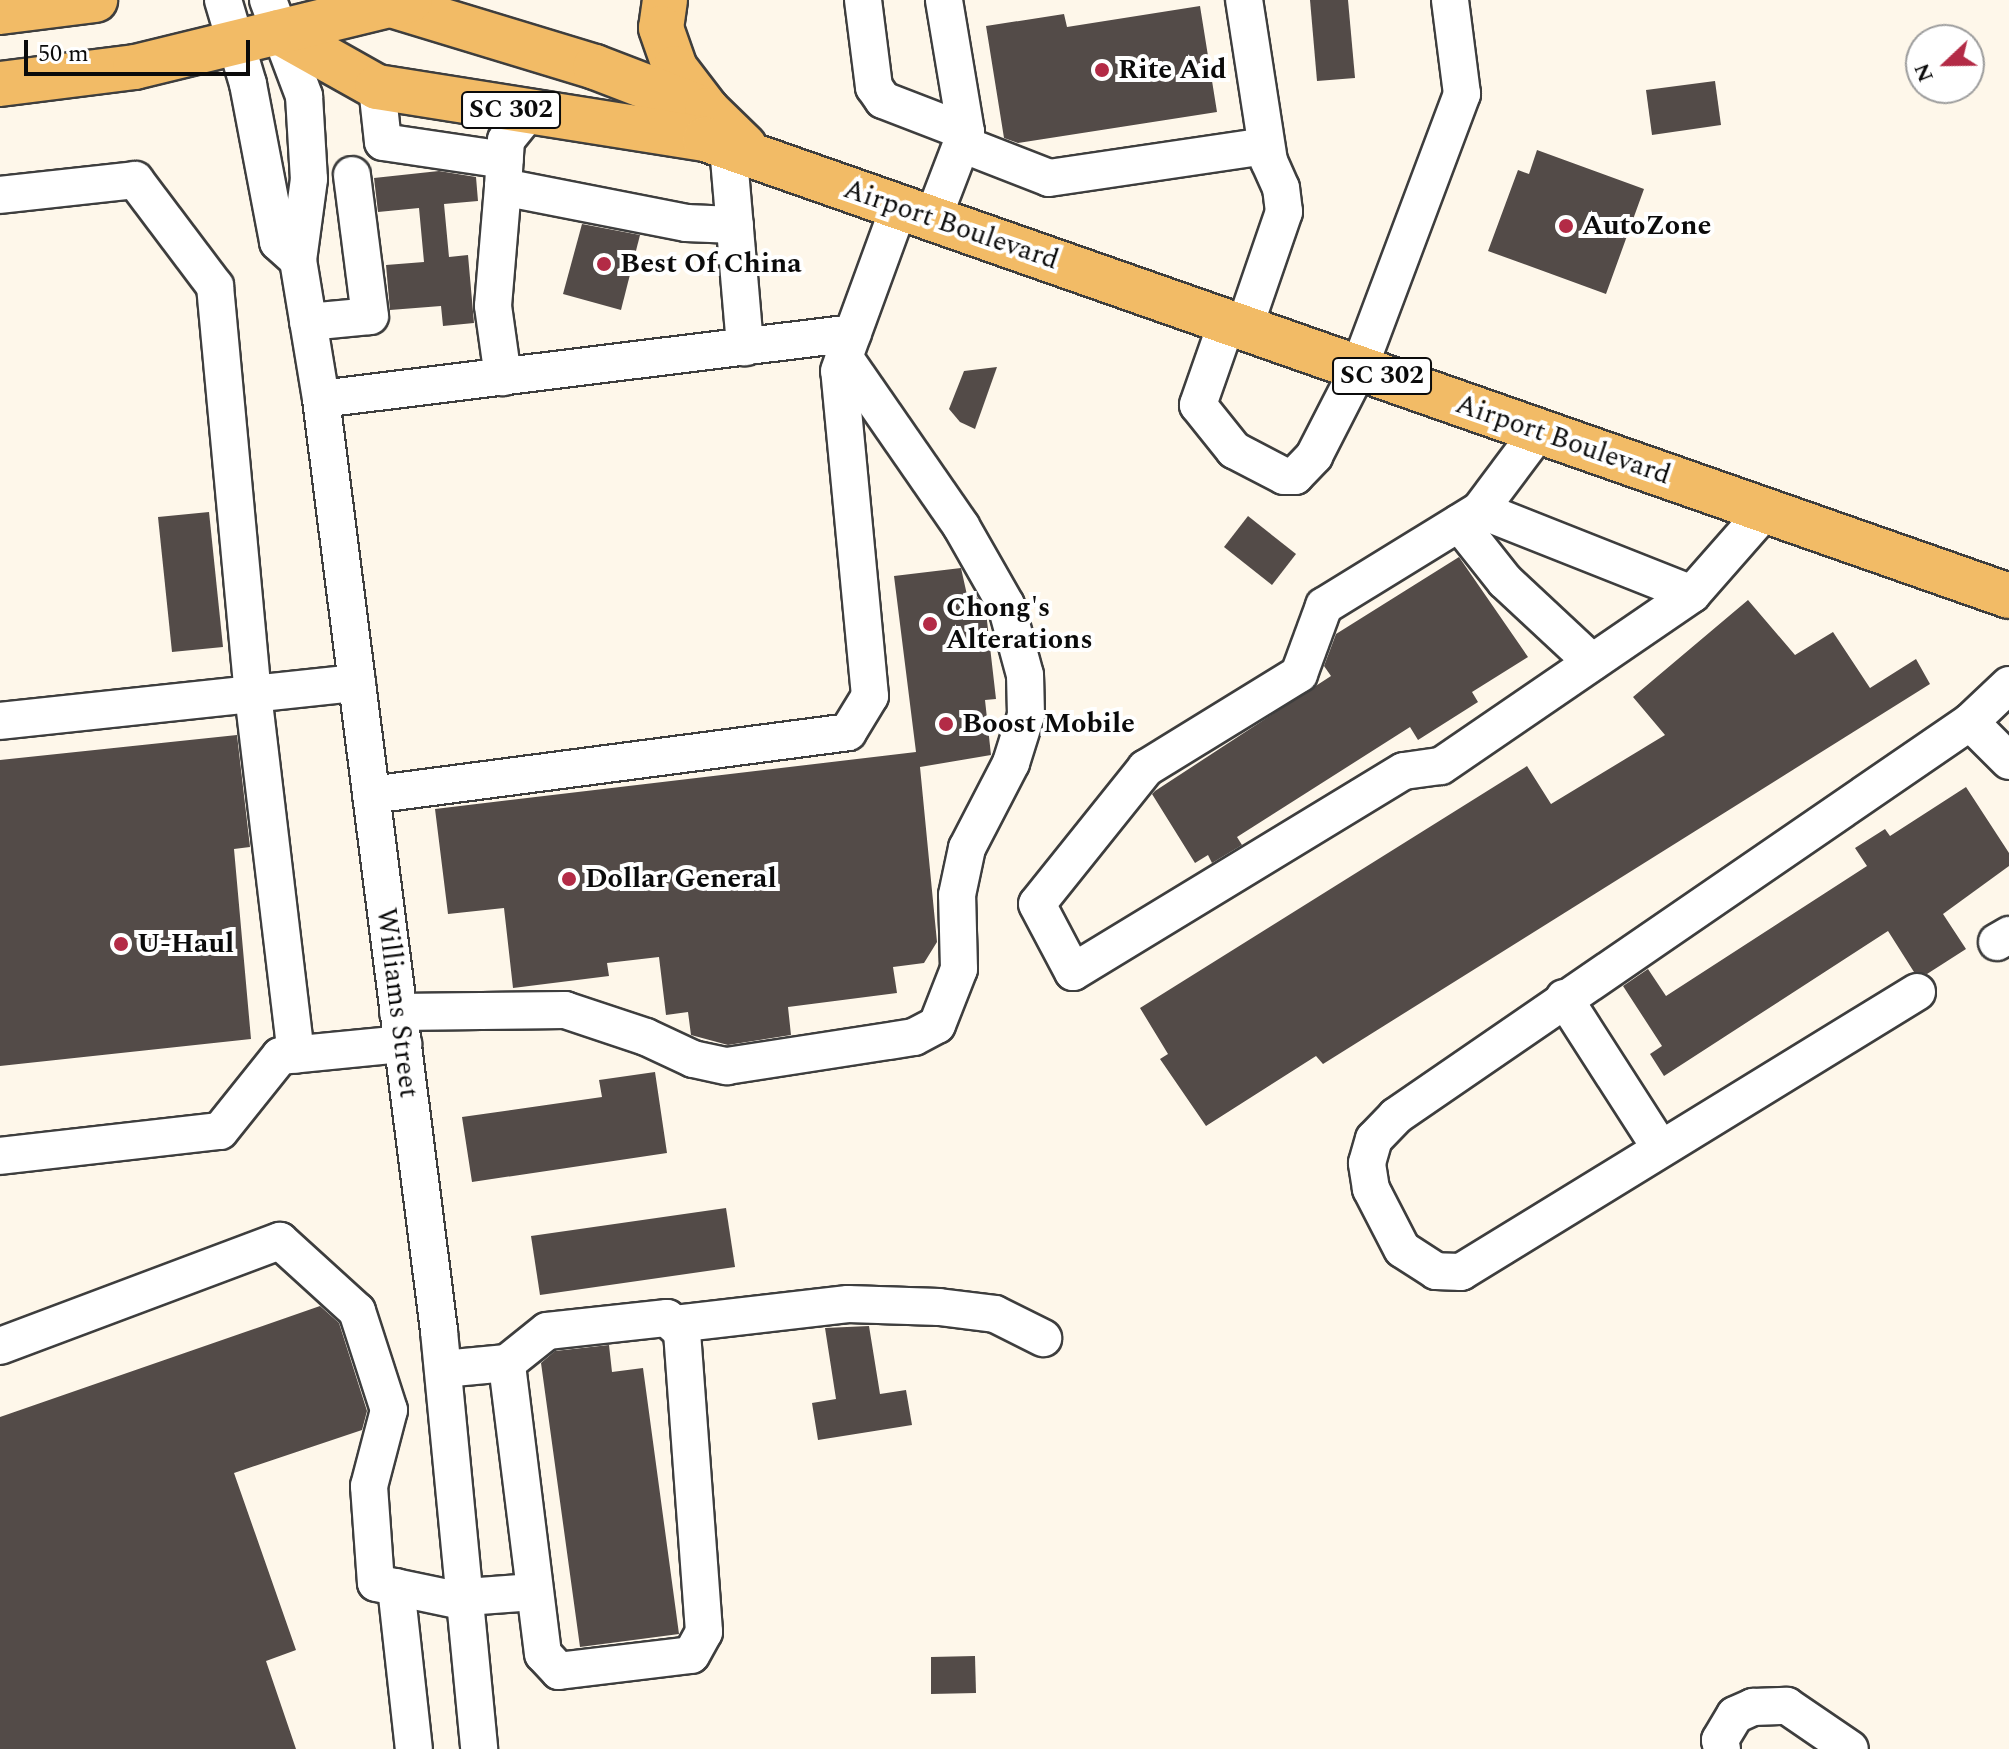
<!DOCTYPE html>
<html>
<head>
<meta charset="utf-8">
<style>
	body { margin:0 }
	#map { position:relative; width:2009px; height:1749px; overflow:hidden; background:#fef7ea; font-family:Spectral,serif }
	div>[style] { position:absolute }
	.building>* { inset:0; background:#534b48 }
	.roads { filter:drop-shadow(2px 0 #3e3e3e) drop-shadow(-2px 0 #3e3e3e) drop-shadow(0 2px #3e3e3e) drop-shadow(0 -2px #3e3e3e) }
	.minor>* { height:36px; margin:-18px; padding:0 18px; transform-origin:18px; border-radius:18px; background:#fff }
	.major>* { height:44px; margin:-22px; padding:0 22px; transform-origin:22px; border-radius:22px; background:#f2bb66 }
	.dots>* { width:22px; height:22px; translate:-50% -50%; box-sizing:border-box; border:4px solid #fff; border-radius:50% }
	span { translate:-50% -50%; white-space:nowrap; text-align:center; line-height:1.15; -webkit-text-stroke:8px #fff; paint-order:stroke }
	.shield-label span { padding:2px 6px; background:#fff; border:2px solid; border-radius:6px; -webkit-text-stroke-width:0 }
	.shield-label { font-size:26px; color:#0b0b0b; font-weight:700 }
	.poi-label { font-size:28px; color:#0b0b0b; font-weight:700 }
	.left { translate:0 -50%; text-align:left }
	.street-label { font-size:28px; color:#0b0b0b }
	.north { position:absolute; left:1905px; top:24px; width:80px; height:80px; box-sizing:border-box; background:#fff; border:2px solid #9d9d9d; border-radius:50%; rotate:248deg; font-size:22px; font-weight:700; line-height:32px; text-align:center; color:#0b0b0b }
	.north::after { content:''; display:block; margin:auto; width:28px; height:36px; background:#b32b46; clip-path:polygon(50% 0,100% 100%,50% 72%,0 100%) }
	.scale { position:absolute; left:24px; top:40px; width:226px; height:36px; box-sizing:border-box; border:4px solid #0b0b0b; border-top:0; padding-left:10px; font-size:24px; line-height:28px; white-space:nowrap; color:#0b0b0b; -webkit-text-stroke:6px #fff; paint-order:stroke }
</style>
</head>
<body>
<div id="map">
	<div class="building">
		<div style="clip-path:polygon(1310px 0,1348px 0,1355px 78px,1317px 81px)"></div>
		<div style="clip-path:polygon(1200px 6px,1217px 112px,1018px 143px,1004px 138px,986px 26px,1064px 14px,1067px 27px)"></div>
		<div style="clip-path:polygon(1715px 81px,1721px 125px,1652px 135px,1646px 90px)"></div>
		<div style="clip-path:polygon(1537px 150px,1644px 189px,1606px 294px,1488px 251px,1518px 170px,1529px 174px)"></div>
		<div style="clip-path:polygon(439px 171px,476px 177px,478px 201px,444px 204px,449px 257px,468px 255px,474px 323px,443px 326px,441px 306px,390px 310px,386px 265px,424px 262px,419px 208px,378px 212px,374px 178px)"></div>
		<div style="clip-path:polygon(582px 224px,640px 235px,621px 310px,563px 294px)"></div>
		<div style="clip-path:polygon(997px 367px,975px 429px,960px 422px,949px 409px,964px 371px)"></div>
		<div style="clip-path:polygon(209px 512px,223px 647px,172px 652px,158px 517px)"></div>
		<div style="clip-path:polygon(1248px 516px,1296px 554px,1272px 585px,1224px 547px)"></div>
		<div style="clip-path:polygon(1459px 557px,1528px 657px,1472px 692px,1478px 702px,1418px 740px,1410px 727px,1237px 837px,1242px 845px,1212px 863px,1208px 855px,1195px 863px,1152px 794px,1155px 791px,1331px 676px,1324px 666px,1336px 634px)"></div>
		<div style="clip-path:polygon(961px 568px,967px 595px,975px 594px,986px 612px,996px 699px,985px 700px,991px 755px,920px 767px,937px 942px,924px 963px,893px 967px,897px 993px,788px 1007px,791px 1035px,728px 1045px,691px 1035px,688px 1012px,666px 1015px,659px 957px,607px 963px,609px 976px,513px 988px,504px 908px,448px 914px,435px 809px,916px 752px,894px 576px)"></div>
		<div style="clip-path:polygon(1748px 600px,1795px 655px,1833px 632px,1870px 688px,1916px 659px,1930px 684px,1323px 1064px,1316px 1056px,1206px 1126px,1160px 1059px,1168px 1054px,1140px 1008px,1527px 766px,1551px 804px,1665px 735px,1633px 697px)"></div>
		<div style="clip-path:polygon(237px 735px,250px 847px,234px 849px,251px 1039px,0 1066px,0 760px)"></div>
		<div style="clip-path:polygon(1966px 787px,2009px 853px,2009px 866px,1943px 914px,1966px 949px,1927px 974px,1914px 972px,1888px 931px,1664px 1076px,1650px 1054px,1662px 1046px,1623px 986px,1648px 969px,1666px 996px,1867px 866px,1855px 848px,1885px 829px,1890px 836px)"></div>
		<div style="clip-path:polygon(655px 1072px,667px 1153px,472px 1182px,462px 1117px,602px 1097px,599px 1080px)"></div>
		<div style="clip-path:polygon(726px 1208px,735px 1267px,540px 1295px,531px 1236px)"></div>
		<div style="clip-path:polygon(320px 1306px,339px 1323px,367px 1411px,362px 1430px,234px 1473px,296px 1650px,266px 1661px,296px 1749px,0 1749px,0 1417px)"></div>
		<div style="clip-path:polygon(869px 1326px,880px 1394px,906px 1390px,912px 1425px,818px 1440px,812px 1403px,836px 1399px,825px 1328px)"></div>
		<div style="clip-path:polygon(609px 1345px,612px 1372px,643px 1368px,679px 1634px,580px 1647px,541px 1363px,555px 1351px)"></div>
		<div style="clip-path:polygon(975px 1656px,976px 1693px,931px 1694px,931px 1657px)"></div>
	</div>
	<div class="roads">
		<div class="minor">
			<div style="left:223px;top:0;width:88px;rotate:73.4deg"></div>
			<div style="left:248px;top:84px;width:161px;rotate:79.2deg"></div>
			<div style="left:278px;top:242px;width:27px;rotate:42deg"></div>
			<div style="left:268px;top:0;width:103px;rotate:69.4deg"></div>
			<div style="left:304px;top:96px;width:83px;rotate:86.6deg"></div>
			<div style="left:309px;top:179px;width:82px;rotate:97.7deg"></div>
			<div style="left:298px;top:260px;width:141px;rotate:80.6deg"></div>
			<div style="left:321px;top:399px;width:939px;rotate:82.78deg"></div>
			<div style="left:439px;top:1331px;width:420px;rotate:84.5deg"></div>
			<div style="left:863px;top:0;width:88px;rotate:82.8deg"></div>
			<div style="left:874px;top:87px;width:16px;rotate:55deg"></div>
			<div style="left:883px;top:100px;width:89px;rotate:21.1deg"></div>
			<div style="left:377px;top:87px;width:55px;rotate:83.8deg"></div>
			<div style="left:383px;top:142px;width:123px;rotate:8.4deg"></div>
			<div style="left:528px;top:113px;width:35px;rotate:129deg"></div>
			<div style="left:506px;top:140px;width:47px;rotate:93.7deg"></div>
			<div style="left:503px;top:187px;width:187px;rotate:11.1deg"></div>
			<div style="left:686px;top:223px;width:49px;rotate:2.3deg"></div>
			<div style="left:962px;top:144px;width:93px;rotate:21.3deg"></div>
			<div style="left:1049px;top:178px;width:219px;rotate:-8.4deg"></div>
			<div style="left:728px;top:147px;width:201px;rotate:85.1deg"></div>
			<div style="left:503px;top:187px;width:119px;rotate:94.8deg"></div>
			<div style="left:493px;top:306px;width:72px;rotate:82deg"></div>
			<div style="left:0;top:195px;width:136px;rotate:-6.3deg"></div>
			<div style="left:135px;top:180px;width:133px;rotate:53deg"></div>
			<div style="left:215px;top:286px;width:410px;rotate:84.7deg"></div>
			<div style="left:253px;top:694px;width:363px;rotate:83.2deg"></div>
			<div style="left:933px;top:218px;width:92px;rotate:-69deg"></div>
			<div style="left:966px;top:132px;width:134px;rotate:-99.5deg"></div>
			<div style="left:308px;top:322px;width:62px;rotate:-5.5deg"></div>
			<div style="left:370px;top:316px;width:142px;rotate:-97.3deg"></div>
			<div style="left:1227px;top:322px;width:88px;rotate:109.3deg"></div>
			<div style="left:1198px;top:405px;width:58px;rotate:51.3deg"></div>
			<div style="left:1234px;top:450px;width:56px;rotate:27.5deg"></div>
			<div style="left:1284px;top:476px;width:11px"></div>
			<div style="left:1295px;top:476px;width:28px;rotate:-46deg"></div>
			<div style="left:1314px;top:456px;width:99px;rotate:-62.9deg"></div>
			<div style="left:1359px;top:368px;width:293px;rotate:-69.4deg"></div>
			<div style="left:1462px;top:94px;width:95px;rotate:-97.3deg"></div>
			<div style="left:1244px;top:328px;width:123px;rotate:-71deg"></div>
			<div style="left:1284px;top:212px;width:24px;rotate:-97deg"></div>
			<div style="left:1281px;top:188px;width:30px;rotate:-114deg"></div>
			<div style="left:1269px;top:161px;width:163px;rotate:-98.8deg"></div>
			<div style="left:321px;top:399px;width:536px;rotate:-7.07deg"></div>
			<div style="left:1539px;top:431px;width:99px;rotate:126.8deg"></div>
			<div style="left:1480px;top:510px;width:183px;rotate:148.4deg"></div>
			<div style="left:1324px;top:606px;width:72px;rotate:110.2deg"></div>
			<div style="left:1299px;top:674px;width:180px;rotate:148.4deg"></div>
			<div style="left:1146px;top:768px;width:174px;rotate:128.7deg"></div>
			<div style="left:1037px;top:904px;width:77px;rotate:62.1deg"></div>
			<div style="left:1073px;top:972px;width:387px;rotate:-31.3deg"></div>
			<div style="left:1404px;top:771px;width:37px;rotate:-8deg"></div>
			<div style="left:1441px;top:766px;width:304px;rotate:-34.4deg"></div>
			<div style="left:1692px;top:594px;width:111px;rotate:-48.7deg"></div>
			<div style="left:1480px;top:510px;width:228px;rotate:21.6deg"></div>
			<div style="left:1459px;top:523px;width:74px;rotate:51.6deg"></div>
			<div style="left:1505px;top:581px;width:119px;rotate:43deg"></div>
			<div style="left:2009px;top:685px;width:54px;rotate:136.5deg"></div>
			<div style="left:1970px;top:722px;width:55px;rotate:45deg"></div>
			<div style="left:0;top:721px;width:359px;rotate:-6.1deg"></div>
			<div style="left:371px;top:795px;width:481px;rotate:-7.5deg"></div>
			<div style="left:848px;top:732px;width:42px;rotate:-58.6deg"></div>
			<div style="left:870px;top:696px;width:326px;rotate:-95.4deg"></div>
			<div style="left:839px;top:371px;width:175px;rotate:-69.9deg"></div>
			<div style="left:1997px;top:942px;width:14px;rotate:-30deg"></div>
			<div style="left:1917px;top:992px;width:535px;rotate:148.45deg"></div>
			<div style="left:1461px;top:1272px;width:25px;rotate:-178deg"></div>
			<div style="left:1436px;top:1271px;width:40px;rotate:-147.1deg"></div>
			<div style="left:1402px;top:1249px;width:68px;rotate:-117.3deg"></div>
			<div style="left:1371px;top:1189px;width:26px;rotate:-99deg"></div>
			<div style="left:1367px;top:1163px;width:25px;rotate:-74deg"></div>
			<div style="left:1374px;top:1139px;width:32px;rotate:-46deg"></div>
			<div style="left:1396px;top:1116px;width:696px;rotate:-34.47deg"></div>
			<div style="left:1564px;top:998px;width:179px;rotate:57.3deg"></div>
			<div style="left:398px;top:1012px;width:167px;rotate:-0.7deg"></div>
			<div style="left:565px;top:1010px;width:85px;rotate:18.4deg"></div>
			<div style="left:646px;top:1037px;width:52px;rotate:25.1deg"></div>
			<div style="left:693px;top:1059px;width:35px;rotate:12deg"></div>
			<div style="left:727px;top:1066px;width:189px;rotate:-8.8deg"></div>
			<div style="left:914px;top:1037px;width:26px;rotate:-28deg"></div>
			<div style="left:937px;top:1025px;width:60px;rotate:-68.6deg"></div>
			<div style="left:959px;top:969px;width:74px;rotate:-91.5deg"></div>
			<div style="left:957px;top:895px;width:48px;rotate:-78deg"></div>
			<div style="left:967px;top:848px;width:96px;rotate:-62.6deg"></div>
			<div style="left:1011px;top:763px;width:50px;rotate:-72.6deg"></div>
			<div style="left:1026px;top:715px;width:40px;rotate:-91.4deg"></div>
			<div style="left:1025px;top:675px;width:73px;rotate:-105.2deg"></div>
			<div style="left:1006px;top:605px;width:91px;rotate:-119.7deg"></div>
			<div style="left:961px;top:526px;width:206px;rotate:-124.7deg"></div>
			<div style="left:0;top:1156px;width:221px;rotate:-6.5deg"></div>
			<div style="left:220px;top:1131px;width:96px;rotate:-51.3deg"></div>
			<div style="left:280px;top:1056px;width:124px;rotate:-5.6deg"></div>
			<div style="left:675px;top:1324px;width:174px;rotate:-6.6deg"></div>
			<div style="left:848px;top:1304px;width:91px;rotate:1.9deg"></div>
			<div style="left:939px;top:1307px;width:56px;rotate:7.1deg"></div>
			<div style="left:995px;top:1314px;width:54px;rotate:26.6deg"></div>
			<div style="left:0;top:1346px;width:299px;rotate:-20.6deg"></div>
			<div style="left:280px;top:1241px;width:104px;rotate:42.3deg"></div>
			<div style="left:357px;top:1311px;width:104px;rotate:72.1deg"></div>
			<div style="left:389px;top:1410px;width:79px;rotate:104.7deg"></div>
			<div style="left:369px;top:1486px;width:97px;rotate:85.9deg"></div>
			<div style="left:376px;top:1583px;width:92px;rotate:11.9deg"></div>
			<div style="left:443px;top:1369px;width:64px;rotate:-5.4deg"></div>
			<div style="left:507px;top:1363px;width:51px;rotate:-38.7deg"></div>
			<div style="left:547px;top:1331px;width:121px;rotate:-6.2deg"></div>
			<div style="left:667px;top:1318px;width:21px;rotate:43deg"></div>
			<div style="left:682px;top:1332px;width:301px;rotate:85.8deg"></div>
			<div style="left:704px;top:1632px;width:26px;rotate:119deg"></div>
			<div style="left:691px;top:1655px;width:133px;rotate:173.1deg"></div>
			<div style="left:559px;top:1671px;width:23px;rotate:-133deg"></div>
			<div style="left:543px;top:1654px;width:293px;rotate:-97.1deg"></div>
			<div style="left:396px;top:1587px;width:163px;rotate:83.7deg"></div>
			<div style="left:466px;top:1597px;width:68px;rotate:-4.2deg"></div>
			<div style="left:1722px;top:1749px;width:9px;rotate:-103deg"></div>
			<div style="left:1720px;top:1740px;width:29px;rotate:-59deg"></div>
			<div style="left:1735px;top:1715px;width:20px;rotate:-24deg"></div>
			<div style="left:1753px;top:1707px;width:34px;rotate:-2deg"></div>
			<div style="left:1787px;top:1706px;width:76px;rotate:34.3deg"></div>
		</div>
		<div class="major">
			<div style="left:665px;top:0;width:28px;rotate:98deg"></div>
			<div style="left:661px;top:28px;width:42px;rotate:70.7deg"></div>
			<div style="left:675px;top:68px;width:53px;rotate:52.7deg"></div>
			<div style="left:378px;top:1px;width:227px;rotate:16.9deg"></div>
			<div style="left:595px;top:67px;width:120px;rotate:21deg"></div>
			<div style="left:707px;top:110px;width:52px;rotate:44.2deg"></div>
			<div style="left:0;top:12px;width:96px;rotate:-7.2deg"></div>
			<div style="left:279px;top:32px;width:112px;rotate:29.3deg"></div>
			<div style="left:377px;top:87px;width:332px;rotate:9deg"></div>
			<div style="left:705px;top:139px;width:1382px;rotate:19.31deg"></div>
			<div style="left:0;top:84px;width:136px;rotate:-7.2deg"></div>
			<div style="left:135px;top:67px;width:283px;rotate:-13.7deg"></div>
		</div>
	</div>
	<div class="dots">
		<div style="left:1102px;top:70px;background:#b32b46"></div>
		<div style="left:1566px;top:226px;background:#b32b46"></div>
		<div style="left:604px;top:264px;background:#b32b46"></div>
		<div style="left:930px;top:624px;background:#b32b46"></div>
		<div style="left:946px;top:724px;background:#b32b46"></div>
		<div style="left:569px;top:879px;background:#b32b46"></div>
		<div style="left:121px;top:944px;background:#b32b46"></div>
	</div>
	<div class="shield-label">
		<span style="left:511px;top:110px">SC 302</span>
		<span style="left:1382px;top:376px">SC 302</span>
	</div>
	<div class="poi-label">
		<span class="left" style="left:1118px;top:70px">Rite Aid</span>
		<span class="left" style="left:1582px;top:226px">AutoZone</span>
		<span class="left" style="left:620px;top:264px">Best Of China</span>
		<span class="left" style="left:946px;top:624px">Chong's<br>Alterations</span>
		<span class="left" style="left:962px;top:724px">Boost Mobile</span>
		<span class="left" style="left:585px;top:879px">Dollar General</span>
		<span class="left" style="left:137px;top:944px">U-Haul</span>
	</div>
	<div class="street-label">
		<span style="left:951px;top:225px;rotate:19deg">Airport Boulevard</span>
		<span style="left:1563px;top:440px;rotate:19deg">Airport Boulevard</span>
		<span style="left:397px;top:1003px;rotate:83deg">Williams Street</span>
	</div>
	<div class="north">N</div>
	<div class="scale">50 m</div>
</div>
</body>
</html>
